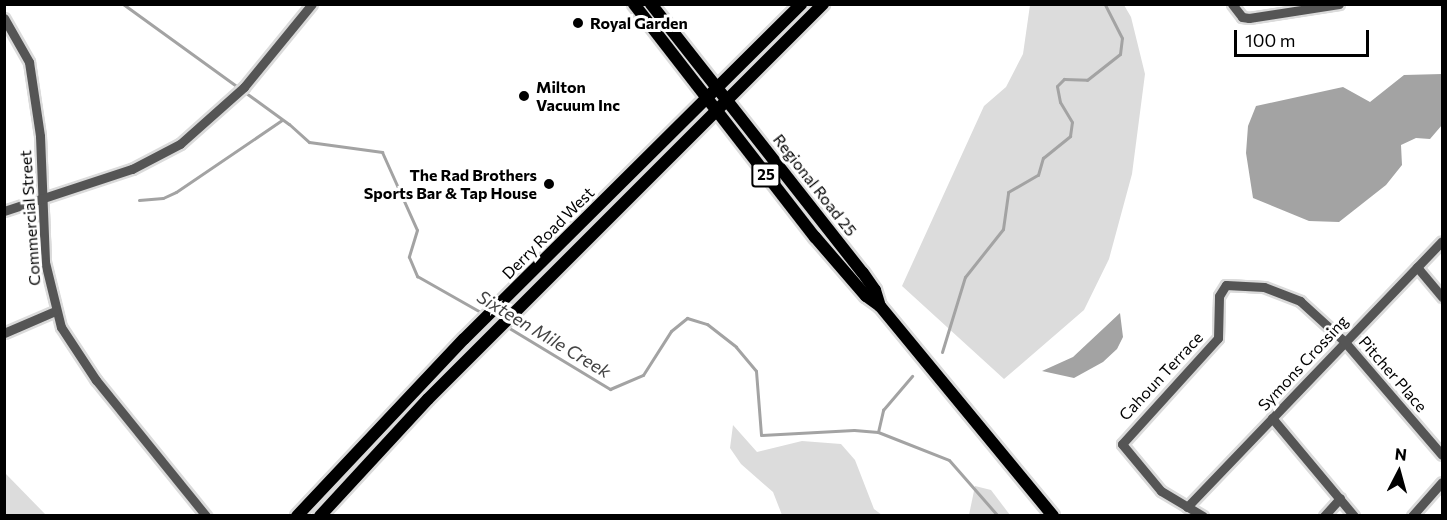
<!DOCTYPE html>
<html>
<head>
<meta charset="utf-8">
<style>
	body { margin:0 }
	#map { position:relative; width:1447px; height:520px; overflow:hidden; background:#fff; font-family:Commissioner,sans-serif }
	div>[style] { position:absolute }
	.green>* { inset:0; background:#dcdcdc }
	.water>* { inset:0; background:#a3a3a3 }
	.stream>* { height:3px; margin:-1.5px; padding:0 1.5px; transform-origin:1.5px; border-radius:1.5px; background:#a3a3a3 }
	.roads { filter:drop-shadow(2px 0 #dbdbdb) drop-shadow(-2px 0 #dbdbdb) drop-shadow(0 2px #dbdbdb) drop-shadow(0 -2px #dbdbdb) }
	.minor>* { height:9px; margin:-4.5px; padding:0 4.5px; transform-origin:4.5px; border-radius:4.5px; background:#555 }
	.major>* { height:12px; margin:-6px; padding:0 6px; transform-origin:6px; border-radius:6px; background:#000 }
	.dots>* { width:16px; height:16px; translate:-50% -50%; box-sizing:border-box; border:3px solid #fff; border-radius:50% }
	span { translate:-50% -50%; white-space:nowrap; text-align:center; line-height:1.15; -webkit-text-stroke:6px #fff; paint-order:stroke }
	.shield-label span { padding:2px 4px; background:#fff; border:2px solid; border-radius:4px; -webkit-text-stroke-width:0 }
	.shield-label { font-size:15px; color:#000; font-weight:700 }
	.poi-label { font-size:16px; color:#000; font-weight:700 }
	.left { translate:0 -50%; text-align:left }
	.right { translate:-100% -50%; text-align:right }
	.street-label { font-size:16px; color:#000 }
	.water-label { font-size:18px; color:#444; font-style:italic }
	.frame { position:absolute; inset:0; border:6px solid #000; pointer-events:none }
	.north { position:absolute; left:1369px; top:442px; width:60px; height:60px; -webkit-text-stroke:4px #fff; paint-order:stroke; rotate:6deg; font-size:16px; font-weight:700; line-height:24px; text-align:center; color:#000 }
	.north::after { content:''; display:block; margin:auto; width:21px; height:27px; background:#000; clip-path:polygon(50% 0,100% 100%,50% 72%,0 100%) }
	.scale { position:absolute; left:1234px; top:30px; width:135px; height:27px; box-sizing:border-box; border:3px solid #000; border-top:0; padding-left:8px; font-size:18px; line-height:21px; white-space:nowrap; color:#000; -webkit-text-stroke:4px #fff; paint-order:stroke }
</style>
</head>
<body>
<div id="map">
	<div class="green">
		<div style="clip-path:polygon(1030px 5px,1124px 5px,1131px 17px,1145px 74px,1132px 174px,1109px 259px,1084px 310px,1004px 379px,902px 286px,984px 106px,1006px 87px,1023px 54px)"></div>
		<div style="clip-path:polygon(733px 425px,757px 452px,802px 441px,841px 444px,855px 460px,874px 509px,882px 515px,782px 515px,773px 492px,741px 464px,730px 448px)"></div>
		<div style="clip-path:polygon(4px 473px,5px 473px,46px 515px,5px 515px)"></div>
		<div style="clip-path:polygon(975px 486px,991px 490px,1010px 515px,969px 515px)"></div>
	</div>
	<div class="water">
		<div style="clip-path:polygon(1442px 74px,1442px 125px,1430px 139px,1416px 138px,1401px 145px,1402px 165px,1386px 185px,1339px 222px,1309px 221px,1253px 198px,1246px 153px,1248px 126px,1256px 106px,1343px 87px,1370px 102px,1404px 75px)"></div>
		<div style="clip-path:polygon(1120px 313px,1123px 337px,1117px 349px,1103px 362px,1074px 378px,1042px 371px,1073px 357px)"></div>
	</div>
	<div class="stream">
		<div style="left:123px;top:4px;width:205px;rotate:35.9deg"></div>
		<div style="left:289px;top:124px;width:27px;rotate:42deg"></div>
		<div style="left:309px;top:142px;width:74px;rotate:7.8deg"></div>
		<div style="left:382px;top:152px;width:85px;rotate:65.8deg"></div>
		<div style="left:417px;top:230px;width:28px;rotate:107deg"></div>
		<div style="left:409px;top:257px;width:21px;rotate:67deg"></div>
		<div style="left:417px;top:276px;width:77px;rotate:29.6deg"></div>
		<div style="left:139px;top:200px;width:24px;rotate:-5deg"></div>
		<div style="left:163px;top:198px;width:14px;rotate:-25deg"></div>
		<div style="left:176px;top:192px;width:128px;rotate:-34.2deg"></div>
		<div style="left:506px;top:326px;width:122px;rotate:31.2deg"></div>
		<div style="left:610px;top:389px;width:36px;rotate:-23deg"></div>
		<div style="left:643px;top:375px;width:52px;rotate:-57.5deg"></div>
		<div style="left:671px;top:331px;width:21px;rotate:-39deg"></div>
		<div style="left:687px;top:318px;width:21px;rotate:17deg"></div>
		<div style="left:707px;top:324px;width:37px;rotate:38deg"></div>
		<div style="left:736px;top:347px;width:31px;rotate:50deg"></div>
		<div style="left:756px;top:371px;width:64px;rotate:85.5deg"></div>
		<div style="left:761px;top:435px;width:93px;rotate:-3.1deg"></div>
		<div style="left:854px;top:430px;width:24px;rotate:5deg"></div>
		<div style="left:878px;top:432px;width:76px;rotate:21.5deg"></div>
		<div style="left:949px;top:460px;width:74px;rotate:48.8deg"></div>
		<div style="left:942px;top:352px;width:78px;rotate:-73deg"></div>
		<div style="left:965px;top:277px;width:61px;rotate:-51.6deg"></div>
		<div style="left:1003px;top:229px;width:37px;rotate:-82deg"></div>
		<div style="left:1008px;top:192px;width:34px;rotate:-30deg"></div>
		<div style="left:1038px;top:175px;width:18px;rotate:-74deg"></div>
		<div style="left:1043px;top:158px;width:35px;rotate:-39deg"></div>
		<div style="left:1070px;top:136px;width:14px;rotate:-82deg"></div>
		<div style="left:1072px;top:122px;width:23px;rotate:-121deg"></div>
		<div style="left:1060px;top:102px;width:16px;rotate:-101deg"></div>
		<div style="left:1057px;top:86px;width:10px;rotate:-45deg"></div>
		<div style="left:1064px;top:79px;width:23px;rotate:2deg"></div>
		<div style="left:1087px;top:80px;width:42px;rotate:-38.2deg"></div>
		<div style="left:1120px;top:54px;width:16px;rotate:-83deg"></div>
		<div style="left:1122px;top:38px;width:38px;rotate:-117deg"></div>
		<div style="left:878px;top:432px;width:23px;rotate:-77deg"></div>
		<div style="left:883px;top:410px;width:45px;rotate:-49.5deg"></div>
	</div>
	<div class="roads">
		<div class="minor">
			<div style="left:1232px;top:4px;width:16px;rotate:52deg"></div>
			<div style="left:1242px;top:17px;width:7px;rotate:8deg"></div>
			<div style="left:1249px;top:18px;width:91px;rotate:-8.8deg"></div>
			<div style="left:4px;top:18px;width:51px;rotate:60.4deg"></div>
			<div style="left:29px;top:62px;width:75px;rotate:81.5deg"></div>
			<div style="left:40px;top:136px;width:126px;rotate:87.7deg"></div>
			<div style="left:45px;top:262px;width:67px;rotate:76.2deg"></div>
			<div style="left:61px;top:327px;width:64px;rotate:56.6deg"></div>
			<div style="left:96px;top:380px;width:175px;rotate:51deg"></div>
			<div style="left:4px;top:211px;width:135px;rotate:-18.2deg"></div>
			<div style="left:132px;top:169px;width:54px;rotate:-27.5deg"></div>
			<div style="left:180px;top:144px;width:86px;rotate:-41.7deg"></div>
			<div style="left:244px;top:87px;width:107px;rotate:-50.7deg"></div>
			<div style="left:1417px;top:267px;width:39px;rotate:50deg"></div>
			<div style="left:4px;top:333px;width:56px;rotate:-23.3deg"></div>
			<div style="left:1272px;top:418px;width:128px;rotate:50.1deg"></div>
			<div style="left:1187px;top:507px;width:368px;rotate:-46.2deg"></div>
			<div style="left:1203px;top:516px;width:49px;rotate:-149.2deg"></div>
			<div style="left:1161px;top:491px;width:61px;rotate:-129.7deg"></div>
			<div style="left:1122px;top:444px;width:143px;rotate:-47.8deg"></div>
			<div style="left:1218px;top:338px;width:42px;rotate:-88.6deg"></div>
			<div style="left:1219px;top:296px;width:13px;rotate:-58deg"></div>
			<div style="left:1226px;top:285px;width:38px;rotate:3deg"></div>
			<div style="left:1264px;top:287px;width:39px;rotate:21deg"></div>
			<div style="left:1300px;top:301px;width:59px;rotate:42.3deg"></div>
			<div style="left:1344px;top:341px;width:150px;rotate:49.3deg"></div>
			<div style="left:1324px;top:516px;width:24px;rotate:-48deg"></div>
			<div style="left:1412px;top:516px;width:45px;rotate:-48.6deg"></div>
		</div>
		<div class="major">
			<div style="left:634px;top:4px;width:295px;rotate:52.2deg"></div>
			<div style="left:815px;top:237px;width:78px;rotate:49.2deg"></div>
			<div style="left:866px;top:296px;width:17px;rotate:36deg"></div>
			<div style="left:880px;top:306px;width:272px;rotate:50.5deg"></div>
			<div style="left:651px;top:4px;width:342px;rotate:51.8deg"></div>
			<div style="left:863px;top:273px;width:21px;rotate:55deg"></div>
			<div style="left:875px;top:290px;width:17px;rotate:73deg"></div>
			<div style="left:297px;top:516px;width:243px;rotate:-46.7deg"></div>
			<div style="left:464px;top:339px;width:475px;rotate:-44.8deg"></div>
			<div style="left:320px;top:516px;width:159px;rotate:-47.3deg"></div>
			<div style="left:428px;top:399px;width:559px;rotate:-45deg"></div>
		</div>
	</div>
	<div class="dots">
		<div style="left:578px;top:23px;background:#000"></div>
		<div style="left:524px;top:96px;background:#000"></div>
		<div style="left:549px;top:184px;background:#000"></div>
	</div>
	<div class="shield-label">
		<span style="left:766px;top:175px">25</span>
	</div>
	<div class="poi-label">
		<span class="left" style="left:590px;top:23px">Royal Garden</span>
		<span class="left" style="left:536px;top:96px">Milton<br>Vacuum Inc</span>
		<span class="right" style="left:537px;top:184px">The Rad Brothers<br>Sports Bar &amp; Tap House</span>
	</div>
	<div class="street-label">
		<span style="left:815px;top:185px;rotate:52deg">Regional Road 25</span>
		<span style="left:30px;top:218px;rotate:-94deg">Commercial Street</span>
		<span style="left:548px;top:233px;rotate:-45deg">Derry Road West</span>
		<span style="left:1303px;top:363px;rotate:-47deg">Symons Crossing</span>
		<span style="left:1393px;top:374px;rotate:49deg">Pitcher Place</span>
		<span style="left:1161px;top:376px;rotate:-47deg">Cahoun Terrace</span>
	</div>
	<div class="water-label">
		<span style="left:544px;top:334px;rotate:31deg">Sixteen Mile Creek</span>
	</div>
	<div class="frame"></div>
	<div class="north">N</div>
	<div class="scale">100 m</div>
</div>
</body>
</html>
